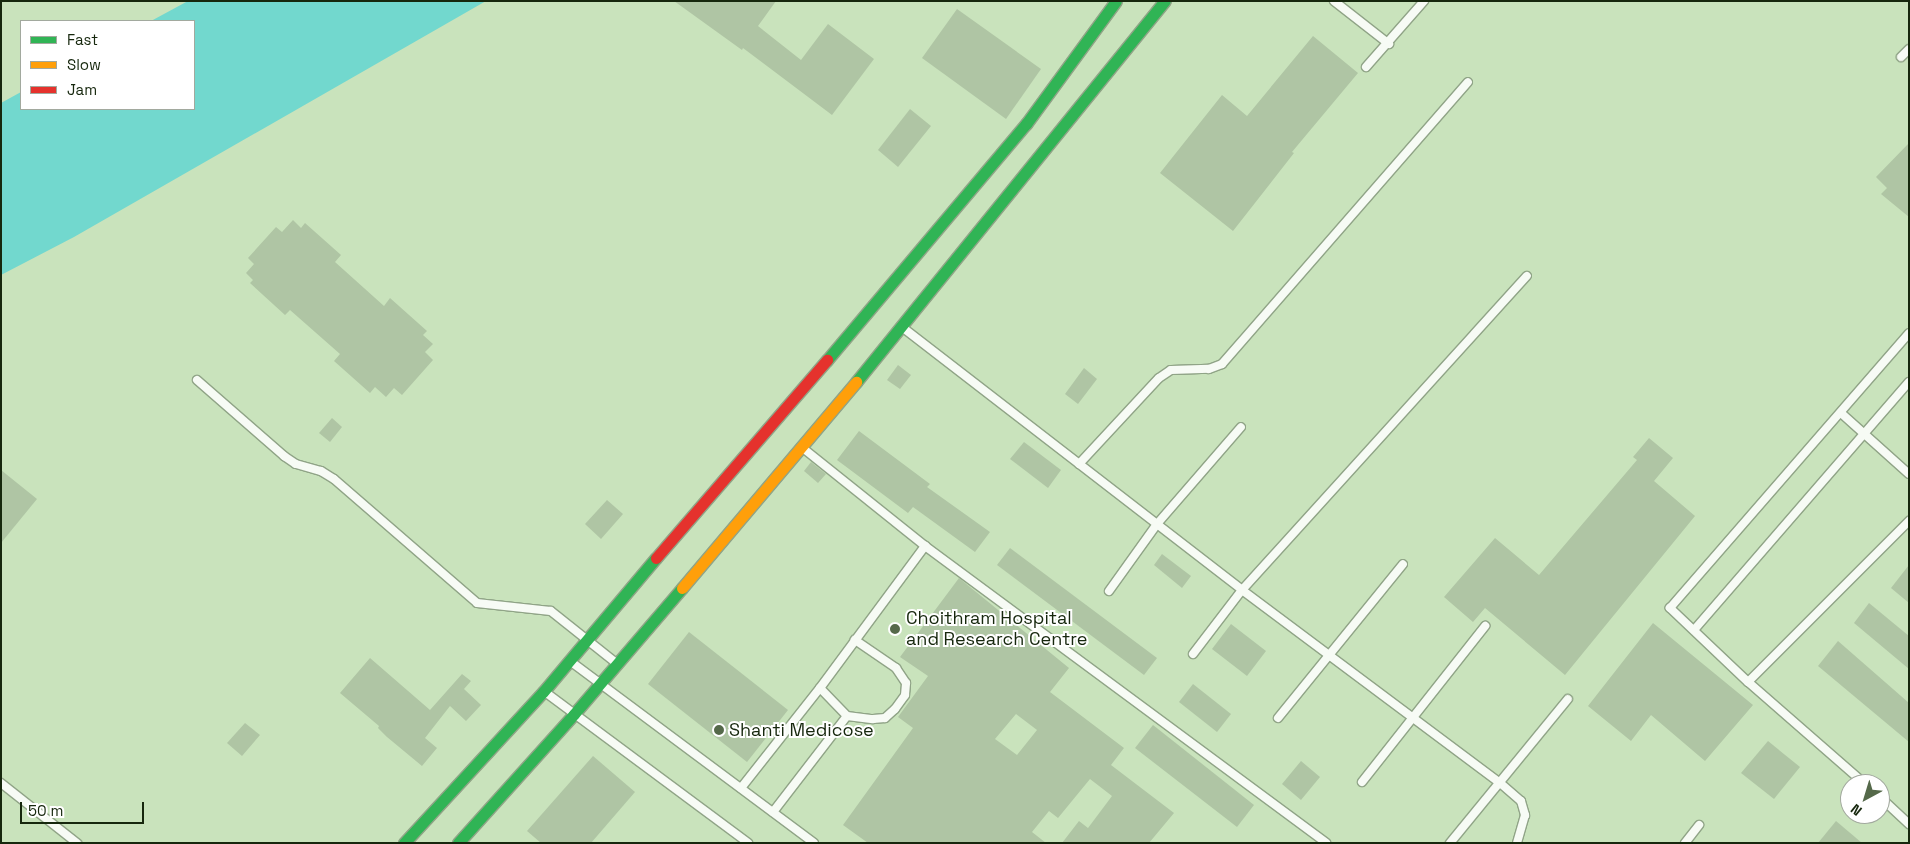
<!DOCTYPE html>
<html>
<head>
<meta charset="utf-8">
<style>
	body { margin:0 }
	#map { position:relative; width:1910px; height:844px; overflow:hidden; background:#c9e3bc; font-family:"Space Grotesk",sans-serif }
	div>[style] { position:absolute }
	.water>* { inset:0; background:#72d8ce }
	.building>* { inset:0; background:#afc5a4 }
	.roads { filter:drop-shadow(1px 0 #90a487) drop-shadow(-1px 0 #90a487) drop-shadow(0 1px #90a487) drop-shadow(0 -1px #90a487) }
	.lane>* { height:8px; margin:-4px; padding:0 4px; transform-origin:4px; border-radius:4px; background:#f7fbf5 }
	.fast>* { height:11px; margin:-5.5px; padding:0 5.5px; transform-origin:5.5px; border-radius:5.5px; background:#30b455 }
	.slow>* { height:11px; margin:-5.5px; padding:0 5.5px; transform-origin:5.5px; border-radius:5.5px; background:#ff9f0a }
	.jam>* { height:11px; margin:-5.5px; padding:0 5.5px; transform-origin:5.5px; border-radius:5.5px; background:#e5322d }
	.dots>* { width:14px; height:14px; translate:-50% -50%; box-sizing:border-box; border:2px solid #fff; border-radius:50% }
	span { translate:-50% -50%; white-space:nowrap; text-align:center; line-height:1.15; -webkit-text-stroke:4px #fff; paint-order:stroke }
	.poi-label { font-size:18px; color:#16270d }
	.left { translate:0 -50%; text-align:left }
	.frame { position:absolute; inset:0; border:2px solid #16270d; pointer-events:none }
	.legend { position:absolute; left:20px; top:20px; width:175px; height:90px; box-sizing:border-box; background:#fff; border:1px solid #a2a99e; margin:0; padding:6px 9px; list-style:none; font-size:15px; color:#16270d }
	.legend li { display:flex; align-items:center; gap:10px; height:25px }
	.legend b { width:25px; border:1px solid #a2a99e }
	.north { position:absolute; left:1840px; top:774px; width:50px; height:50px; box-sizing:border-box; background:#fff; border:1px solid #a2a99e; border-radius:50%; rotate:219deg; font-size:14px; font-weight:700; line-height:20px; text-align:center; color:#16270d }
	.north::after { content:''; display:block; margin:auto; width:18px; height:22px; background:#55694a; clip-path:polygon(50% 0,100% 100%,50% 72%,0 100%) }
	.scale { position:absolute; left:20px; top:802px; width:124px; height:22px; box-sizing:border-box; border:2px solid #16270d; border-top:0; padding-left:6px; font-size:15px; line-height:18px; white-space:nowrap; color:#16270d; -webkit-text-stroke:4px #fff; paint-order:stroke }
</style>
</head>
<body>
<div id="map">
	<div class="water">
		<div style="clip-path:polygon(188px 1px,486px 1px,74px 237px,1px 275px,1px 103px,21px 92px,21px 109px,194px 109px,194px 21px,151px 21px)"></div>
	</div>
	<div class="building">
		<div style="clip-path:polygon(674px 1px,776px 1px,758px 26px,801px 60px,828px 24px,874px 59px,832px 115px,743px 48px,742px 50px)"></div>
		<div style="clip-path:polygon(957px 9px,1041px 69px,1006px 119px,922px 58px)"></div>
		<div style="clip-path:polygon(1313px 36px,1358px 73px,1292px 152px,1294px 153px,1233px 231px,1160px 173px,1222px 95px,1247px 116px)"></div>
		<div style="clip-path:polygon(910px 109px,931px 126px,898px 167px,878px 150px)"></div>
		<div style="clip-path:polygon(1909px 143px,1909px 217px,1881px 194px,1887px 188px,1876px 177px)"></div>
		<div style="clip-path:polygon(293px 220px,301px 228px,305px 223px,341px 255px,335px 262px,384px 306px,390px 298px,427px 331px,423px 335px,433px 344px,425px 352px,433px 360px,402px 395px,394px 388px,386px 397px,375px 387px,370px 393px,334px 361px,340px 354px,290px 310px,285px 315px,250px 283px,253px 280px,246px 273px,254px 264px,248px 258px,276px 227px,282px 232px)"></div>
		<div style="clip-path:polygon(898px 365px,911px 375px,900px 389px,887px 380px)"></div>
		<div style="clip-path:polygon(1084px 368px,1097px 379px,1078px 404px,1065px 394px)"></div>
		<div style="clip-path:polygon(332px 418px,342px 427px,330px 442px,319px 433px)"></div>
		<div style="clip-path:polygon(859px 431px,930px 484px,927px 487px,990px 532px,975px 552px,913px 507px,908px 513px,837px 460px)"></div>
		<div style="clip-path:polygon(1649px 438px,1673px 458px,1654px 481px,1695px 516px,1565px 675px,1485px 608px,1473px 622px,1444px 597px,1495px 538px,1539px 575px,1637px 460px,1633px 457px)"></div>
		<div style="clip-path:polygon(1024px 442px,1061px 470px,1048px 488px,1010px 459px)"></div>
		<div style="clip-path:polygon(811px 462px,826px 474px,818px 483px,804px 471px)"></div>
		<div style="clip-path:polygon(1px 470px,37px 499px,1px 543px)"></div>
		<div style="clip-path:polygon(607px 500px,623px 514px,601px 539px,585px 524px)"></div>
		<div style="clip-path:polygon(1010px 548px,1157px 658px,1144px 675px,997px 565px)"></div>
		<div style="clip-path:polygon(1162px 554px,1191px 576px,1182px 588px,1154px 565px)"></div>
		<div style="clip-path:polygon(1909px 565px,1909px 603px,1891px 588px)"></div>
		<div style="clip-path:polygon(evenodd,959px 578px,1069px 668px,1050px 692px,1124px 748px,1111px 765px,1174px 813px,1149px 843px,1062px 843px,1079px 821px,1088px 828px,1112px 796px,1090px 779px,1058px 818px,1049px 811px,1032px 832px,1046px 843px,868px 843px,843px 825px,913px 728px,898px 717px,928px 676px,900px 657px,959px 578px,1016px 714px,1037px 730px,1017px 755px,995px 739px,1016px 714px)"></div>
		<div style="clip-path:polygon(1869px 603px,1909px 636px,1909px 669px,1854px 623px)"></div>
		<div style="clip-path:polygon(1653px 623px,1753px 705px,1705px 761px,1651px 715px,1631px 741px,1588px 706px)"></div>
		<div style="clip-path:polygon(1231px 624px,1266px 651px,1247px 676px,1212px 649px)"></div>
		<div style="clip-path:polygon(689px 632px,788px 710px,747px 762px,648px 684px)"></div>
		<div style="clip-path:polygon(1838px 641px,1909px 703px,1909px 742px,1818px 666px)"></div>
		<div style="clip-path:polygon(370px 658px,430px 710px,462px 674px,471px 681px,464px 689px,481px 705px,466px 721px,450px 706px,425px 738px,437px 748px,422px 766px,387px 737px,378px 728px,379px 726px,340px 693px)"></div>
		<div style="clip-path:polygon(1193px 684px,1231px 714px,1217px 732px,1179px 702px)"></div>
		<div style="clip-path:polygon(245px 723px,260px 735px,242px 756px,227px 743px)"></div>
		<div style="clip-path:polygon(1153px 725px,1254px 805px,1237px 827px,1135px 748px)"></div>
		<div style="clip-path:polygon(1768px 741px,1800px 767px,1774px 799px,1741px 773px)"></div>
		<div style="clip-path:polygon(593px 756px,635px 792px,591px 843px,541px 843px,527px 831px)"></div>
		<div style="clip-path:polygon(1301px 761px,1320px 777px,1301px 800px,1282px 784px)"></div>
		<div style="clip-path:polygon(1836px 821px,1862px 843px,1818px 843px)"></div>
	</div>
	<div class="roads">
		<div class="lane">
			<div style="left:1334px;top:1px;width:70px;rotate:38deg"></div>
			<div style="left:1901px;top:57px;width:11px;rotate:-45deg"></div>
			<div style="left:1366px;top:67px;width:88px;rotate:-48.7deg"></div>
			<div style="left:902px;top:327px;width:430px;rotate:37.7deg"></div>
			<div style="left:1242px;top:590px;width:321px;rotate:36.8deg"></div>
			<div style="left:1499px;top:782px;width:29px;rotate:41deg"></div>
			<div style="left:1521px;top:801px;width:15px;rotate:74deg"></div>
			<div style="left:1525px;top:815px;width:29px;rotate:106deg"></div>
			<div style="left:197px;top:380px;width:116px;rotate:41.1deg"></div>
			<div style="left:284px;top:456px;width:14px;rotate:34deg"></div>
			<div style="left:296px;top:464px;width:26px;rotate:16deg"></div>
			<div style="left:321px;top:471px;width:15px;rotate:32deg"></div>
			<div style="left:334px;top:479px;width:189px;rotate:40.9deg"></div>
			<div style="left:477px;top:603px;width:74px;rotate:6.2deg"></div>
			<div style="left:551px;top:611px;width:82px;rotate:38.6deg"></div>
			<div style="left:1841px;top:413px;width:91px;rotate:41.9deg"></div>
			<div style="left:804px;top:449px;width:155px;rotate:38.7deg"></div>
			<div style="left:1079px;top:464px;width:117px;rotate:-47.1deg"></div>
			<div style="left:1159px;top:378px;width:14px;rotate:-34deg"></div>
			<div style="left:1171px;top:370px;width:38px;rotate:-2deg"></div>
			<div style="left:1209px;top:369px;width:14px;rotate:-21deg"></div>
			<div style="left:1222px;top:364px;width:374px;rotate:-48.9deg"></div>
			<div style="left:1109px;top:591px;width:82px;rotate:-54.4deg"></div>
			<div style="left:1157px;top:524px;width:128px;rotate:-49.1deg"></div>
			<div style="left:1694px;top:630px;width:328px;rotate:-49.1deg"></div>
			<div style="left:1193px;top:654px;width:81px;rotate:-52.6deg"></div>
			<div style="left:1242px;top:590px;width:424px;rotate:-47.8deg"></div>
			<div style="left:570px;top:661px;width:304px;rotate:36.7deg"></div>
			<div style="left:1748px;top:682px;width:228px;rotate:-45deg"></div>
			<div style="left:820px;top:688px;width:39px;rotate:46deg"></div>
			<div style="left:545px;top:692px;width:253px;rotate:36.6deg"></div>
			<div style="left:1278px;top:718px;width:198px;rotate:-50.9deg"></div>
			<div style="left:1362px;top:782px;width:199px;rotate:-51.7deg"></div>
			<div style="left:1px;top:783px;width:97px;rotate:38.3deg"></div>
			<div style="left:1865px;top:784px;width:155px;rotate:-138.9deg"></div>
			<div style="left:1748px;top:682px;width:108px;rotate:-136.5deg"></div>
			<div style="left:1670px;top:608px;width:364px;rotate:-49deg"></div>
			<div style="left:741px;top:788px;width:127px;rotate:-51.7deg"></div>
			<div style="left:820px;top:688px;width:177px;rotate:-53.5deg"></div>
			<div style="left:925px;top:546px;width:499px;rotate:36.5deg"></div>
			<div style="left:1880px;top:797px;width:40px;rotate:43deg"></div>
			<div style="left:773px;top:812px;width:121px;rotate:-52.4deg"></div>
			<div style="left:847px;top:716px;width:26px;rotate:7deg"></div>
			<div style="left:873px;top:719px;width:12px;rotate:-5deg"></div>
			<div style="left:885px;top:718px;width:13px;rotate:-42deg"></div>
			<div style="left:895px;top:709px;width:17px;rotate:-54deg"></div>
			<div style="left:905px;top:695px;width:12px;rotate:-85deg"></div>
			<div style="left:906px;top:683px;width:18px;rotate:-124deg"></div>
			<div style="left:896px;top:668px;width:50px;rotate:-145.7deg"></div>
			<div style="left:1450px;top:843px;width:186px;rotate:-50.7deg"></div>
			<div style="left:1685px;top:843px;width:23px;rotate:-52deg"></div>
		</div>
		<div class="fast">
			<div style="left:827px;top:360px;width:309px;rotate:-49.9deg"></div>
			<div style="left:1026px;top:124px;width:152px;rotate:-53.8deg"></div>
			<div style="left:856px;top:382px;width:491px;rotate:-51deg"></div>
			<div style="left:404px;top:843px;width:205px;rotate:-47.4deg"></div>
			<div style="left:543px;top:692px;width:175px;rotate:-49.9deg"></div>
			<div style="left:458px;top:843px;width:173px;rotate:-48deg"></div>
			<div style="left:574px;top:714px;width:166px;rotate:-49.4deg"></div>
		</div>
		<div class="slow">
			<div style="left:682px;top:588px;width:270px;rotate:-49.8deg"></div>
		</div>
		<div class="jam">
			<div style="left:656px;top:558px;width:262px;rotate:-49.2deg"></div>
		</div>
	</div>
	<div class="dots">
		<div style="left:895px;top:629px;background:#55694a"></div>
		<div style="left:719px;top:730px;background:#55694a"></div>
	</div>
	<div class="poi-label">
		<span class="left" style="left:906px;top:629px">Choithram Hospital<br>and Research Centre</span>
		<span class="left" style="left:729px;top:730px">Shanti Medicose</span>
	</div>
	<div class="frame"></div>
	<ul class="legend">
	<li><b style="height:6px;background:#30b455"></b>Fast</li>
	<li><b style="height:6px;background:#ff9f0a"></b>Slow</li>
	<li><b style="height:6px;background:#e5322d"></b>Jam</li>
	</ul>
	<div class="north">N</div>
	<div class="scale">50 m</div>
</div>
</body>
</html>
